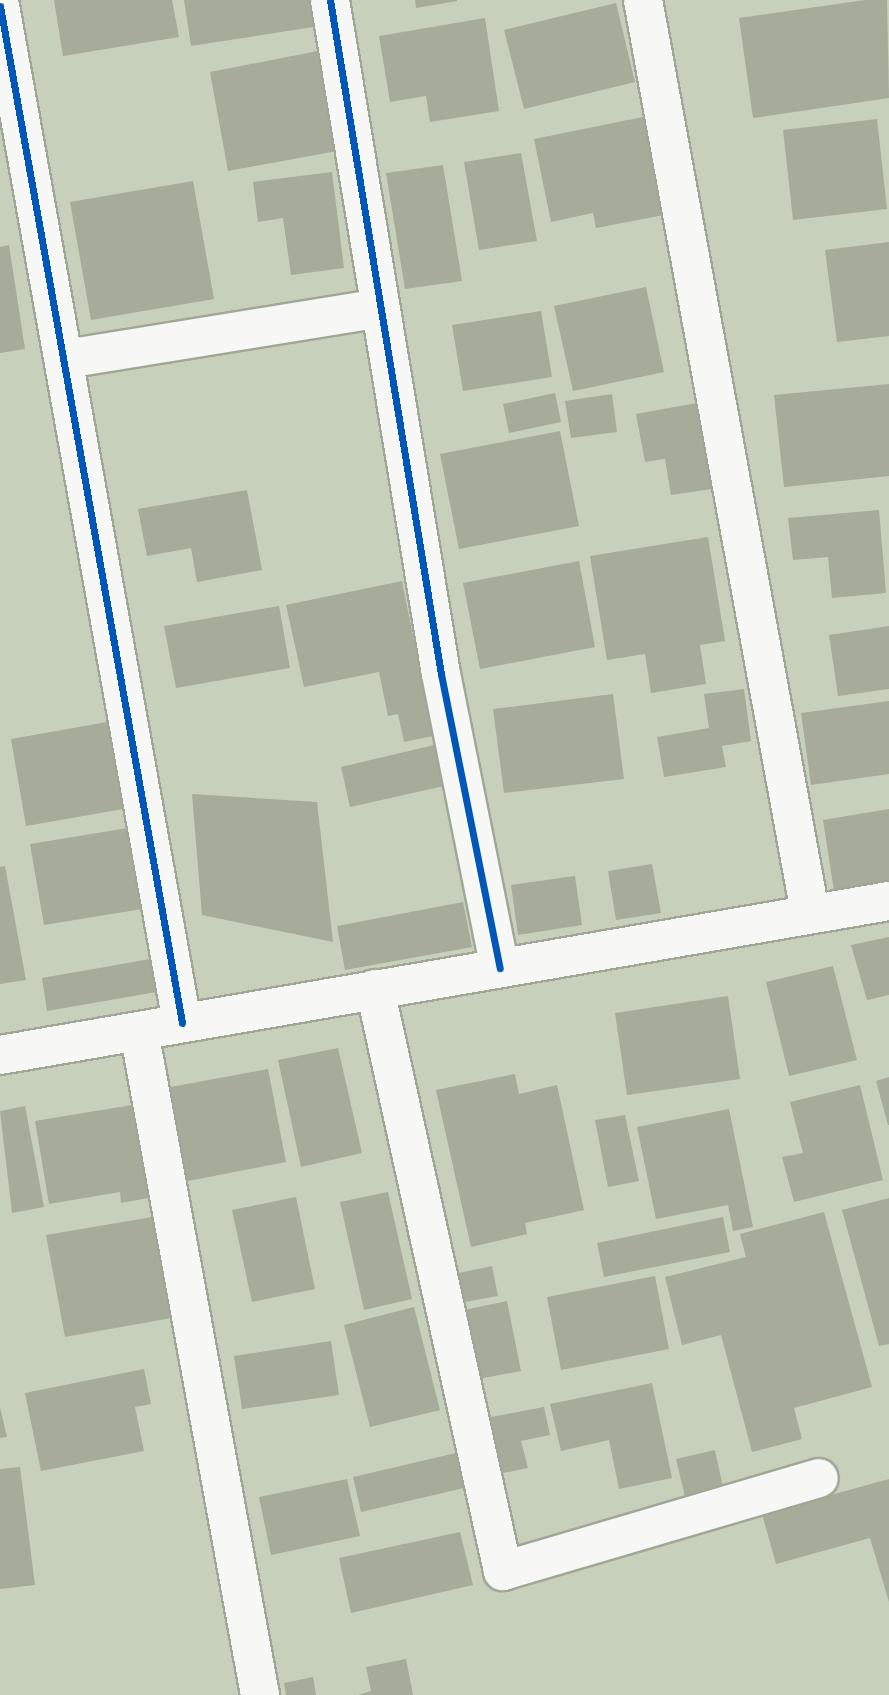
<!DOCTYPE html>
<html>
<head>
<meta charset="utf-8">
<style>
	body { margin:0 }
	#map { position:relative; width:889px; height:1695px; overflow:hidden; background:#c7d0ba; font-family:Signika,sans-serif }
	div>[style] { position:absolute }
	.building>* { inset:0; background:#a7ab9a }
	.roads { filter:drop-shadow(2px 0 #a0a796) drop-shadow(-2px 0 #a0a796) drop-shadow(0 2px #a0a796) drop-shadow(0 -2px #a0a796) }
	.minor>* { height:38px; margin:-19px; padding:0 19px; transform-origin:19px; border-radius:19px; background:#f7f8f5 }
	.cycleway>* { height:7px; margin:-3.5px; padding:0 3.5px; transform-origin:3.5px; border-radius:3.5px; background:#0057b8 }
	span { translate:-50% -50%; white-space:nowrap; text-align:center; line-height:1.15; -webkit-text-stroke:6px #d6e5bf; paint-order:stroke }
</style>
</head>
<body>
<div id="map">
	<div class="building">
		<div style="clip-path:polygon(54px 0,172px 0,179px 37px,63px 56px)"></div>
		<div style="clip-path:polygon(184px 0,309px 0,313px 27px,191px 46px)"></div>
		<div style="clip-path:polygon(415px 0,457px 0,457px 1px,416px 8px)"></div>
		<div style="clip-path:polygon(865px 0,887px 0,889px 98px,753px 118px,739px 18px)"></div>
		<div style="clip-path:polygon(616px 3px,635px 82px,524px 109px,504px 30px)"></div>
		<div style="clip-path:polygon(485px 18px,499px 111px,430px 122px,426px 96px,390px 102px,379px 36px)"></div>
		<div style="clip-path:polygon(318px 51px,337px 151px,228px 171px,210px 72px)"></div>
		<div style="clip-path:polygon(643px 117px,664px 215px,596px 228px,593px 213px,551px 222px,534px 139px)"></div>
		<div style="clip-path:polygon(877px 119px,887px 209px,793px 220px,783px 130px)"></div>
		<div style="clip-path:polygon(521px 153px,537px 241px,479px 250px,464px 162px)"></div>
		<div style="clip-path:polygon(443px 165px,462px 281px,405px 289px,386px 173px)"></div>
		<div style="clip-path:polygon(332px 172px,344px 268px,291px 275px,283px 218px,258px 222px,253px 182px)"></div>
		<div style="clip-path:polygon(193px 181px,214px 299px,91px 320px,70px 202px)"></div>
		<div style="clip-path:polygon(889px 242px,889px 336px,837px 342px,825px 250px)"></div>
		<div style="clip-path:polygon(9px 245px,25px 349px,0 353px,0 247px)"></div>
		<div style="clip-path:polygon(646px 287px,664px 372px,573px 391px,554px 306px)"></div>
		<div style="clip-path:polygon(541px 311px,552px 377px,463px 391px,452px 325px)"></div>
		<div style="clip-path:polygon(889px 384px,889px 476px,784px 487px,774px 395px)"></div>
		<div style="clip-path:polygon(555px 393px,561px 422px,509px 433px,503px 404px)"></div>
		<div style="clip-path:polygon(612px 394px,617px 432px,571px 438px,565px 401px)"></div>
		<div style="clip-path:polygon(697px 403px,712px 489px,671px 495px,665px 459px,645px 462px,636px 414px)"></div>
		<div style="clip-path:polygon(560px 431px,579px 526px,459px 549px,440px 454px)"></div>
		<div style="clip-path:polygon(247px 490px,262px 570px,197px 582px,191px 548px,147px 556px,138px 509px)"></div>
		<div style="clip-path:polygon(879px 510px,886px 593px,832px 598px,828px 557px,793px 560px,788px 518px)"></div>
		<div style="clip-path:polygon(708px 537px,725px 641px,700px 645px,706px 684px,651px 693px,645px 654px,607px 660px,590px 556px)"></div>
		<div style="clip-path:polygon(579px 561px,595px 647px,480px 669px,463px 583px)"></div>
		<div style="clip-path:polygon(402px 581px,433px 736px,404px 742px,398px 714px,388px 716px,379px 672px,304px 687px,286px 605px)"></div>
		<div style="clip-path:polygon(279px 606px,290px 668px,176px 688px,164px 626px)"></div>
		<div style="clip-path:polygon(889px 626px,889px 689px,838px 696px,829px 635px)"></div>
		<div style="clip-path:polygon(744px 689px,751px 741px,722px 746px,726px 767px,664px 777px,657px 737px,709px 728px,704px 694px)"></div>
		<div style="clip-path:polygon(613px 694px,624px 779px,504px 793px,493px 709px)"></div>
		<div style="clip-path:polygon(889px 701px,889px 774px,811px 785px,801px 713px)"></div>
		<div style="clip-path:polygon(113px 721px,129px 808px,26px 826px,11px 739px)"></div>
		<div style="clip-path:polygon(434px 745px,444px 786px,350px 807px,341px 767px)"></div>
		<div style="clip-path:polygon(192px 794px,317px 802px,333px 942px,202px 915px)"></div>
		<div style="clip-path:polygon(889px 809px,889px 882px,834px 891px,823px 820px)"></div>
		<div style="clip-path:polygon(134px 827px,148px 908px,44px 925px,30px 844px)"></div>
		<div style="clip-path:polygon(652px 864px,661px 913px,616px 920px,608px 871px)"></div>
		<div style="clip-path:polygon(5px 866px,26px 980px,0 984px,0 867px)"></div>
		<div style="clip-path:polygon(575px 876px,582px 925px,518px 935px,511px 885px)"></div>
		<div style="clip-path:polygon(463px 902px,472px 947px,345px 970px,337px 926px)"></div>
		<div style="clip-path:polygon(889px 937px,889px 995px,867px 1000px,851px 945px)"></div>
		<div style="clip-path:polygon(156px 958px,162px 991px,47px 1011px,42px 978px)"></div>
		<div style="clip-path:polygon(833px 966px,857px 1060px,789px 1076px,766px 982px)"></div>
		<div style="clip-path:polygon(728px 996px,740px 1079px,627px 1095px,615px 1013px)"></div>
		<div style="clip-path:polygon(338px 1048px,362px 1153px,301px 1167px,278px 1060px)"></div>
		<div style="clip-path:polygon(268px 1069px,286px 1162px,183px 1182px,165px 1088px)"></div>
		<div style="clip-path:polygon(515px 1074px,519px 1094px,557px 1085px,584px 1210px,525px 1223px,527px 1234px,471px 1247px,436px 1090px)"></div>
		<div style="clip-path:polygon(889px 1077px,889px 1125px,888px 1125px,876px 1081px)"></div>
		<div style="clip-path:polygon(860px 1085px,883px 1180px,794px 1202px,782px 1157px,803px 1153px,790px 1102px)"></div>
		<div style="clip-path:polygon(144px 1103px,159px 1196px,121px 1203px,120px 1192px,49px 1204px,35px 1121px)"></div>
		<div style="clip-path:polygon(25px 1106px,44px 1207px,12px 1213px,0 1111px)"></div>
		<div style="clip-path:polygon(729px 1109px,753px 1227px,733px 1231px,728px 1205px,656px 1219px,637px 1127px)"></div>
		<div style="clip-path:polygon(625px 1115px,639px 1181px,608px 1187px,595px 1120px)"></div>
		<div style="clip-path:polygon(388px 1192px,412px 1299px,364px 1310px,340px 1202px)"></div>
		<div style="clip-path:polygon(296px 1197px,315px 1289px,252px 1302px,232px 1210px)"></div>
		<div style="clip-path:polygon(889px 1198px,889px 1344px,879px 1346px,842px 1210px)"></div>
		<div style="clip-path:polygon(824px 1212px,872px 1387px,794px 1408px,802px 1439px,752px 1452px,721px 1335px,682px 1345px,665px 1277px,746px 1257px,740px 1234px)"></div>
		<div style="clip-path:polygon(158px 1216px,177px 1317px,65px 1337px,46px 1235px)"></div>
		<div style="clip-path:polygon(723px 1217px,730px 1252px,604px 1277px,597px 1243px)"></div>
		<div style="clip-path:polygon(492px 1266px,498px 1296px,459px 1303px,454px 1274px)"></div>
		<div style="clip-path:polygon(655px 1276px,669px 1349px,561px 1370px,547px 1297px)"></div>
		<div style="clip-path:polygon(507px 1301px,521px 1371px,478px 1379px,464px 1310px)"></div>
		<div style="clip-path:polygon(414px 1307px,440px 1410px,370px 1427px,344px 1325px)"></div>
		<div style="clip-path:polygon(331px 1341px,339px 1395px,242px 1409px,234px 1356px)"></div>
		<div style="clip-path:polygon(144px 1369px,151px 1404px,135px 1407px,144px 1451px,41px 1471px,25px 1393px)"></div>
		<div style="clip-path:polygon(652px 1383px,672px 1478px,619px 1489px,609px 1440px,561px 1451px,550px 1404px)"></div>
		<div style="clip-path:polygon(0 1407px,7px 1437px,0 1438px)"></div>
		<div style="clip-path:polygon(544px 1407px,550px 1435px,521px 1441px,528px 1468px,498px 1474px,486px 1418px)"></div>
		<div style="clip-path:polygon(715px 1450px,724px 1492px,686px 1501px,676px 1459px)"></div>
		<div style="clip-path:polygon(456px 1453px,464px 1488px,361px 1512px,353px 1477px)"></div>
		<div style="clip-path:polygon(20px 1467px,35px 1585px,0 1589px,0 1469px)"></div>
		<div style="clip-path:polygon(347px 1479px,360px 1536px,271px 1555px,259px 1497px)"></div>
		<div style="clip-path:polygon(889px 1479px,889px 1602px,870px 1538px,776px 1564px,762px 1514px)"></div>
		<div style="clip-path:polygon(460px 1532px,473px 1585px,351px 1613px,339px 1558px)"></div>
		<div style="clip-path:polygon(406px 1659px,413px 1695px,358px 1695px,371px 1691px,366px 1667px)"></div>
		<div style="clip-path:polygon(313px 1677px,316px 1695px,286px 1695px,284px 1683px)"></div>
	</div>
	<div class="roads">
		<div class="minor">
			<div style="left:330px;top:0;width:683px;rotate:80.65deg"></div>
			<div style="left:441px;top:674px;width:300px;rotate:78.7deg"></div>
			<div style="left:643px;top:0;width:928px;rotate:79.63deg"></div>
			<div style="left:0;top:6px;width:1033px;rotate:79.85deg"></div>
			<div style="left:66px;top:359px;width:318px;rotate:-9.2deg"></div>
			<div style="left:375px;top:989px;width:596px;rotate:77.6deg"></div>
			<div style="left:503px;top:1571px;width:329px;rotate:-16.4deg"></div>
			<div style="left:139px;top:1031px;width:675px;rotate:79.67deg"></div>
			<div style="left:0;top:1055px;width:902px;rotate:-9.83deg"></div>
		</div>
	</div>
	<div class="cycleway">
		<div style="left:330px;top:0;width:683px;rotate:80.65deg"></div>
		<div style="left:441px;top:674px;width:300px;rotate:78.7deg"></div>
		<div style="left:0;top:6px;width:1033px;rotate:79.85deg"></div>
	</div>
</div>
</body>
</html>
